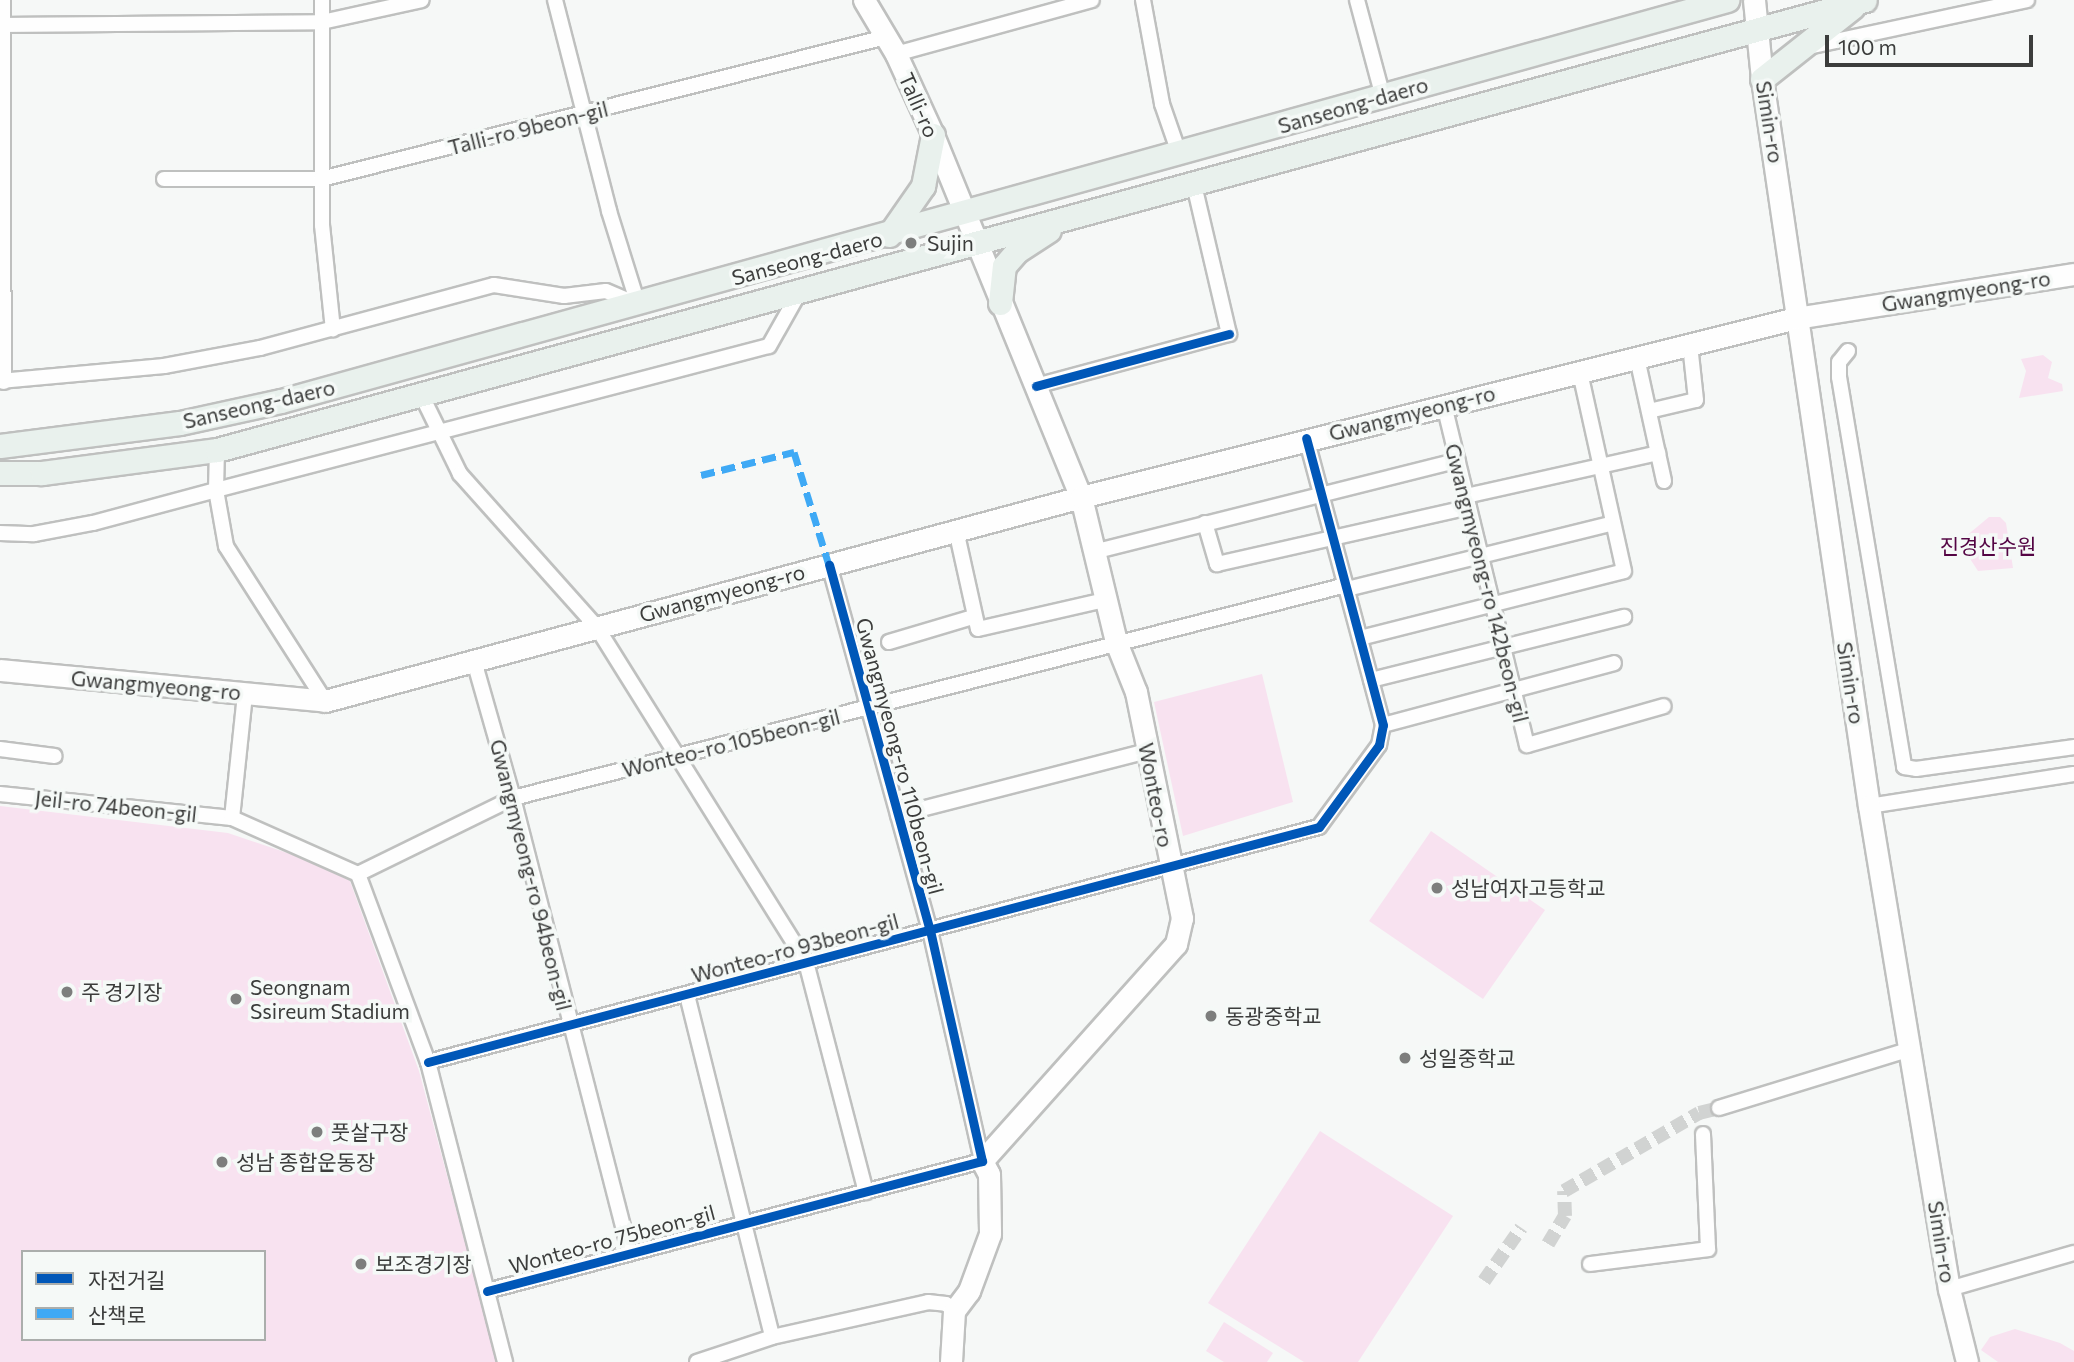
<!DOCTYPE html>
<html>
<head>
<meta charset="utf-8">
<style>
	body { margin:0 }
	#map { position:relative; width:2074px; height:1362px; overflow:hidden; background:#f6f8f7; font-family:Commissioner,"Noto Sans KR",sans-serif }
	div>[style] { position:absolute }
	.green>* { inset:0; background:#f8e2f0 }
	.street-tunnel>* { height:14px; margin-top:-7px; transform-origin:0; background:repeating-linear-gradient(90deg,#d1d3d2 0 14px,transparent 0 21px) }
	.roads { filter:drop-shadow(2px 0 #bfc0bf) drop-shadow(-2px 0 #bfc0bf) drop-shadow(0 2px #bfc0bf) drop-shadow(0 -2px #bfc0bf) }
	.street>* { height:14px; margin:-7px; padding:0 7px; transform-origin:7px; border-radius:7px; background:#fefefe }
	.secondary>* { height:21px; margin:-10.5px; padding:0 10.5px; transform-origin:10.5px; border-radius:10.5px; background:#fefefe }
	.primary>* { height:23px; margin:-11.5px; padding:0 11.5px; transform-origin:11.5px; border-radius:11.5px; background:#e9f1ed }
	.quiet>* { height:7px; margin-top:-3.5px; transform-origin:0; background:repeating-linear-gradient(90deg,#3fa9f5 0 14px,transparent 0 21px) }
	.cycleway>* { height:9px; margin:-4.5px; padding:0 4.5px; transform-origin:4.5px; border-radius:4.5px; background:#0057b8 }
	.dots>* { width:19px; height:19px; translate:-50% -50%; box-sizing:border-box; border:4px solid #f5f9f7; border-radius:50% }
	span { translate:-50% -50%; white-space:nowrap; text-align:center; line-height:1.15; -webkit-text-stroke:7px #f5f9f7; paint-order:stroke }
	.street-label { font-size:21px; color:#3c3d3c }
	.poi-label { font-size:21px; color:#3c3d3c }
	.left { translate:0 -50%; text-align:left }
	.park-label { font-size:21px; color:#540544 }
	.legend { position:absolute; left:21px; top:1250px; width:245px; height:91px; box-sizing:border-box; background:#f5f9f7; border:2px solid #abaeac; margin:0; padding:9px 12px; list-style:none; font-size:21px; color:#3c3d3c }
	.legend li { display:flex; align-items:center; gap:14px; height:35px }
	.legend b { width:35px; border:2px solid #abaeac }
	.scale { position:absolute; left:1825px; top:35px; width:208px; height:32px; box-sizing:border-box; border:4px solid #3c3d3c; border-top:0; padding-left:9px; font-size:21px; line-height:24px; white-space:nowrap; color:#3c3d3c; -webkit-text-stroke:5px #f5f9f7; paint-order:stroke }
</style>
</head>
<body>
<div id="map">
	<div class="green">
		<div style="clip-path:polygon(2043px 355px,2052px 362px,2048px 378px,2062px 384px,2063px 391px,2019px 398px,2026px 371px,2021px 359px)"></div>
		<div style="clip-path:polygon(1989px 517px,2000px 517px,2006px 523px,2013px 568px,1978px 571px,1959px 542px)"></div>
		<div style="clip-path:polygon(1262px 674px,1293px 802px,1183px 836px,1154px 702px)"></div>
		<div style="clip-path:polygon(evenodd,0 806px,228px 833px,347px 873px,419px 1071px,497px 1362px,0 1362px,0 806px,23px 1252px,264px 1252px,264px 1339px,23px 1339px,23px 1252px)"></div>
		<div style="clip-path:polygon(1431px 831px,1545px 910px,1483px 999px,1369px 921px)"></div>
		<div style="clip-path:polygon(1320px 1131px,1453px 1216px,1358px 1362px,1304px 1362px,1208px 1303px)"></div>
		<div style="clip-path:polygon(1224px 1322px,1273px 1353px,1267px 1362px,1224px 1362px,1206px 1351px)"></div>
		<div style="clip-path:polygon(2015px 1329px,2060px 1343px,2074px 1351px,2074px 1362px,1998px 1362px,1981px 1350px,1990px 1337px)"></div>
	</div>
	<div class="street-tunnel">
		<div style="left:1548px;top:1244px;width:33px;rotate:-59deg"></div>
		<div style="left:1565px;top:1216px;width:25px;rotate:-92deg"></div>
		<div style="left:1564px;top:1191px;width:156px;rotate:-30deg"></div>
		<div style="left:1699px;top:1113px;width:21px;rotate:-14deg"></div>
		<div style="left:1484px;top:1281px;width:65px;rotate:-55.1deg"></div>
	</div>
	<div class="roads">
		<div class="street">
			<div style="left:3px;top:0;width:382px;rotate:89.9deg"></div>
			<div style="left:322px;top:0;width:225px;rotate:90deg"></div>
			<div style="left:322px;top:225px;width:105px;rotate:84deg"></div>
			<div style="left:555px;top:0;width:218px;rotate:75.6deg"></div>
			<div style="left:609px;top:211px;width:97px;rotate:72.7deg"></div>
			<div style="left:1143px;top:0;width:106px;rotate:79.6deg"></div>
			<div style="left:1162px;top:104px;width:52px;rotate:70.9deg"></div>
			<div style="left:1357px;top:0;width:100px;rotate:75deg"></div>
			<div style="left:0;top:25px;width:322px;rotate:-0.5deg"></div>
			<div style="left:322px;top:22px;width:102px;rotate:-12.4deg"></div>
			<div style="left:1808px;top:47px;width:224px;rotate:-12.1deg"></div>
			<div style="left:896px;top:54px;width:203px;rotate:-15.4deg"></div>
			<div style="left:164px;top:179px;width:157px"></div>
			<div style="left:321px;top:179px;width:583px;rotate:-14.11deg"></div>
			<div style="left:1848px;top:351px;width:14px;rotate:129deg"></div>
			<div style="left:1839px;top:362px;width:15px;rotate:90deg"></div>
			<div style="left:1839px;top:377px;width:395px;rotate:80.5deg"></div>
			<div style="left:1904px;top:767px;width:12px;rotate:9deg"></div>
			<div style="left:1916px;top:769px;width:160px;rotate:-7.9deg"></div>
			<div style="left:1637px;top:358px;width:126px;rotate:77.6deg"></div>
			<div style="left:0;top:381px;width:165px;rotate:-5.2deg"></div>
			<div style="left:164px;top:366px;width:98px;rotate:-10.6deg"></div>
			<div style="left:260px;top:348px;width:242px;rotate:-15.1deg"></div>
			<div style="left:494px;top:285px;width:71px;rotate:8.9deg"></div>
			<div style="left:564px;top:296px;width:42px;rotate:-6.8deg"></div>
			<div style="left:606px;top:291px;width:30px;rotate:23deg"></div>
			<div style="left:1036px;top:386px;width:200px;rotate:-15.1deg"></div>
			<div style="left:1229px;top:334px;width:153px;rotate:-103.2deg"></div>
			<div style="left:421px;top:394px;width:89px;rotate:64deg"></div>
			<div style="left:460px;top:474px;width:204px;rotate:48.2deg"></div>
			<div style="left:596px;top:626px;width:396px;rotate:58deg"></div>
			<div style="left:806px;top:962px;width:238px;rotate:75.4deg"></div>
			<div style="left:1444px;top:405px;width:350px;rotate:76.3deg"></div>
			<div style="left:1527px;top:745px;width:142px;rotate:-15.9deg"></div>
			<div style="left:1649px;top:411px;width:48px;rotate:-13.2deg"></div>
			<div style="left:1696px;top:400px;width:55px;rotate:-96.2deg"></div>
			<div style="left:1466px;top:496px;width:197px;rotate:-12.6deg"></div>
			<div style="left:1205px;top:523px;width:43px;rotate:73.7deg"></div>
			<div style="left:1217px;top:564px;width:258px;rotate:-12.7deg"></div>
			<div style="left:956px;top:530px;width:101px;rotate:77.5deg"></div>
			<div style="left:978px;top:629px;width:130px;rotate:-12.9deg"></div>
			<div style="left:0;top:533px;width:34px;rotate:2deg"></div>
			<div style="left:34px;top:534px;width:60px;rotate:-10.6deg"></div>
			<div style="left:93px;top:523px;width:127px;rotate:-15deg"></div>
			<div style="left:216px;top:490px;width:40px;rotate:-88.6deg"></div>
			<div style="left:1093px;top:552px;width:376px;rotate:-14.1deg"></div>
			<div style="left:1347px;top:589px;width:274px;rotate:-13.9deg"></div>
			<div style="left:1360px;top:638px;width:272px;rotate:-14.2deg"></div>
			<div style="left:1624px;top:571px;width:204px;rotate:-102.5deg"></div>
			<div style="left:889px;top:642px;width:88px;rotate:-16.6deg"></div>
			<div style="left:474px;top:661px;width:142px;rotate:74.1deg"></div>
			<div style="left:513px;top:798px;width:468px;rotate:75.6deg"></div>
			<div style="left:1371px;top:680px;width:261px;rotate:-14deg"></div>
			<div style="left:325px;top:701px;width:184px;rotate:-122.6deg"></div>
			<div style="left:226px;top:546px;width:57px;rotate:-100.1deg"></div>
			<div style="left:216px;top:490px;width:571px;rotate:-14.6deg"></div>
			<div style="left:769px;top:346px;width:63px;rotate:-60.6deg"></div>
			<div style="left:1383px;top:725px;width:239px;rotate:-15deg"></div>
			<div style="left:0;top:749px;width:55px;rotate:7.3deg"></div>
			<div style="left:0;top:794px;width:233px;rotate:5.9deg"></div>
			<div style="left:232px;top:818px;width:138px;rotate:24deg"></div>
			<div style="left:358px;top:874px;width:201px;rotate:69.6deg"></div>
			<div style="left:428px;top:1062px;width:310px;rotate:75.6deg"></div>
			<div style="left:1869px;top:806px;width:207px;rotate:-8.9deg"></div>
			<div style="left:898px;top:815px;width:257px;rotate:-14.4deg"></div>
			<div style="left:232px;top:818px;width:125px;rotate:-84deg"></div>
			<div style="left:358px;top:874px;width:173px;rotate:-26.1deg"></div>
			<div style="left:513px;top:798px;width:860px;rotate:-14.34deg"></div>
			<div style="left:687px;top:995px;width:352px;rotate:76deg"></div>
			<div style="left:428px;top:1062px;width:921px;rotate:-14.78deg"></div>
			<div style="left:1319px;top:827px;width:102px;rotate:-53.8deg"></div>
			<div style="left:1379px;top:745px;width:20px;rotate:-79deg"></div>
			<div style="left:1383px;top:725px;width:297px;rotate:-105deg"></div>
			<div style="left:1719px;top:1108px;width:201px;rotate:-17.1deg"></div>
			<div style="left:1590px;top:1264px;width:119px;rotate:-7.2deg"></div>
			<div style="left:1708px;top:1249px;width:115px;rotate:-92.5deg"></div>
			<div style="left:1949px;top:1289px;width:130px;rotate:-16.1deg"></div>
			<div style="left:487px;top:1291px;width:512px;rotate:-14.72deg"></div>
			<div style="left:982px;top:1161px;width:236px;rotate:-102.7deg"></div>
			<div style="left:930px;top:931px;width:380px;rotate:-105.4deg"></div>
			<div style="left:697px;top:1362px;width:79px;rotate:-18.4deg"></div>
			<div style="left:772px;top:1337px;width:160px;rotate:-12.6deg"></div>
			<div style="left:928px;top:1302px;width:18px;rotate:6deg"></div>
			<div style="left:946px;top:1304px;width:11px;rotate:41deg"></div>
		</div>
		<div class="secondary">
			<div style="left:864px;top:0;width:63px;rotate:59.3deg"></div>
			<div style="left:896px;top:54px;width:89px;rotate:65.4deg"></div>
			<div style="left:933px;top:135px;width:391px;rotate:67.8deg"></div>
			<div style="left:1081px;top:497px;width:149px;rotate:76.4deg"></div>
			<div style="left:1116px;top:642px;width:54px;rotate:68.2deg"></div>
			<div style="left:1136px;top:692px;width:231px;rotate:78.5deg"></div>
			<div style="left:1182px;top:918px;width:27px;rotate:103deg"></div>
			<div style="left:1176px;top:944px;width:291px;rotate:131.8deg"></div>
			<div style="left:982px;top:1161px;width:15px;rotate:62deg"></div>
			<div style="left:989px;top:1174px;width:60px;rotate:89deg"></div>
			<div style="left:990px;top:1234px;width:61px;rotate:110.2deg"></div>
			<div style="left:969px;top:1291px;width:25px;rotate:127deg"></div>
			<div style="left:954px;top:1311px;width:51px;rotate:93.4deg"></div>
			<div style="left:1754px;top:0;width:79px;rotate:84.2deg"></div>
			<div style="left:1762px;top:79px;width:735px;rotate:81.63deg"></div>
			<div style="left:1869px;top:806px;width:490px;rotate:80.6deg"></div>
			<div style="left:1949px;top:1289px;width:75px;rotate:76.1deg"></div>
			<div style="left:0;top:670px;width:326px;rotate:5.4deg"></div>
			<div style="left:325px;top:701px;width:783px;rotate:-15.1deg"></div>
			<div style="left:1081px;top:497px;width:737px;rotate:-14.06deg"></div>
			<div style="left:1796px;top:318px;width:281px;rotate:-9deg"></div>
		</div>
		<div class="primary">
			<div style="left:1762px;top:79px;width:116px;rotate:-38.4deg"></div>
			<div style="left:889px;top:235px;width:60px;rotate:-55.2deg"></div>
			<div style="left:923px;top:186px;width:52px;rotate:-78.9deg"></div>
			<div style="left:1000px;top:303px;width:37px;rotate:-84deg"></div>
			<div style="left:1004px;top:266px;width:20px;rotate:-49deg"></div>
			<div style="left:1017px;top:251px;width:38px;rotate:-33deg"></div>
			<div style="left:0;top:446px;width:181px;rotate:-7.3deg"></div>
			<div style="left:180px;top:423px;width:103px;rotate:-12.3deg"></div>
			<div style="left:281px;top:401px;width:1501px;rotate:-15.5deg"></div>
			<div style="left:0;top:473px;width:42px"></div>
			<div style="left:42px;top:473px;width:177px;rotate:-7.5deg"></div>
			<div style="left:217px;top:450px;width:1708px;rotate:-15.27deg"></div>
		</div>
	</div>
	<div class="quiet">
		<div style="left:701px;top:475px;width:96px;rotate:-13.9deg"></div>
		<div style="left:794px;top:452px;width:118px;rotate:72.8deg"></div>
	</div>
	<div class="cycleway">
		<div style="left:1036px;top:386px;width:200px;rotate:-15.1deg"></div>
		<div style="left:428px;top:1062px;width:921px;rotate:-14.78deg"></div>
		<div style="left:1319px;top:827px;width:102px;rotate:-53.8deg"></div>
		<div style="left:1379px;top:745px;width:20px;rotate:-79deg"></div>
		<div style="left:1383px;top:725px;width:297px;rotate:-105deg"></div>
		<div style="left:487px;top:1291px;width:512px;rotate:-14.72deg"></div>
		<div style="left:982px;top:1161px;width:236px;rotate:-102.7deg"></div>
		<div style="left:930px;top:931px;width:380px;rotate:-105.4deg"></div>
	</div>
	<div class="dots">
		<div style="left:911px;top:243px;background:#7d7e7d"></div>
		<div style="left:1437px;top:888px;background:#7d7e7d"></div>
		<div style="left:67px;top:992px;background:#7d7e7d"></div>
		<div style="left:236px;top:999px;background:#7d7e7d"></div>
		<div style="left:1211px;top:1016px;background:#7d7e7d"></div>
		<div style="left:1405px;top:1058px;background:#7d7e7d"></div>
		<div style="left:317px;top:1132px;background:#7d7e7d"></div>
		<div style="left:222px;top:1162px;background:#7d7e7d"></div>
		<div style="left:361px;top:1264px;background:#7d7e7d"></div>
	</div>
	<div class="street-label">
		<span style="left:919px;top:105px;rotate:66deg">Talli-ro</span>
		<span style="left:1353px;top:105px;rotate:-16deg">Sanseong-daero</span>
		<span style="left:1770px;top:122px;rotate:81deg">Simin-ro</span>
		<span style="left:528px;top:128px;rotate:-14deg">Talli-ro 9beon-gil</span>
		<span style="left:807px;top:258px;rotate:-15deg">Sanseong-daero</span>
		<span style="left:1966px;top:291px;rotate:-9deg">Gwangmyeong-ro</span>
		<span style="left:259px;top:404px;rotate:-13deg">Sanseong-daero</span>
		<span style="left:1412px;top:413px;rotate:-14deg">Gwangmyeong-ro</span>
		<span style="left:1487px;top:583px;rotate:76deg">Gwangmyeong-ro 142beon-gil</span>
		<span style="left:722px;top:593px;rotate:-15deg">Gwangmyeong-ro</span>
		<span style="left:1851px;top:683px;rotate:81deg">Simin-ro</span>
		<span style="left:156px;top:685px;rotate:5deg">Gwangmyeong-ro</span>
		<span style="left:731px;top:743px;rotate:-14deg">Wonteo-ro 105beon-gil</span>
		<span style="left:900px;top:756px;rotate:75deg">Gwangmyeong-ro 110beon-gil</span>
		<span style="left:1156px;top:795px;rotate:79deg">Wonteo-ro</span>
		<span style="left:116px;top:806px;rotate:6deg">Jeil-ro 74beon-gil</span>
		<span style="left:531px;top:875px;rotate:76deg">Gwangmyeong-ro 94beon-gil</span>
		<span style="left:795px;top:948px;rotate:-15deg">Wonteo-ro 93beon-gil</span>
		<span style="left:612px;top:1239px;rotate:-15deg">Wonteo-ro 75beon-gil</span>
		<span style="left:1942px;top:1242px;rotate:81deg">Simin-ro</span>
	</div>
	<div class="poi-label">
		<span class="left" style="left:927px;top:243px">Sujin</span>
		<span class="left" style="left:1451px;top:888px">성남여자고등학교</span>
		<span class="left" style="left:250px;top:999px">Seongnam<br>Ssireum Stadium</span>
		<span class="left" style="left:81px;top:992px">주 경기장</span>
		<span class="left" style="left:1225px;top:1016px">동광중학교</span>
		<span class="left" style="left:1419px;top:1058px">성일중학교</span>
		<span class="left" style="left:331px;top:1132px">풋살구장</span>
		<span class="left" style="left:236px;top:1162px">성남 종합운동장</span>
		<span class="left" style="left:375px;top:1264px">보조경기장</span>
	</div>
	<div class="park-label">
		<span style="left:1988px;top:546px">진경산수원</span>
	</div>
	<ul class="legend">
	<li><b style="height:9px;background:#0057b8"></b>자전거길</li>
	<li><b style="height:9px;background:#3fa9f5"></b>산책로</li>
	</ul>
	<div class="scale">100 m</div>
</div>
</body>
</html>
